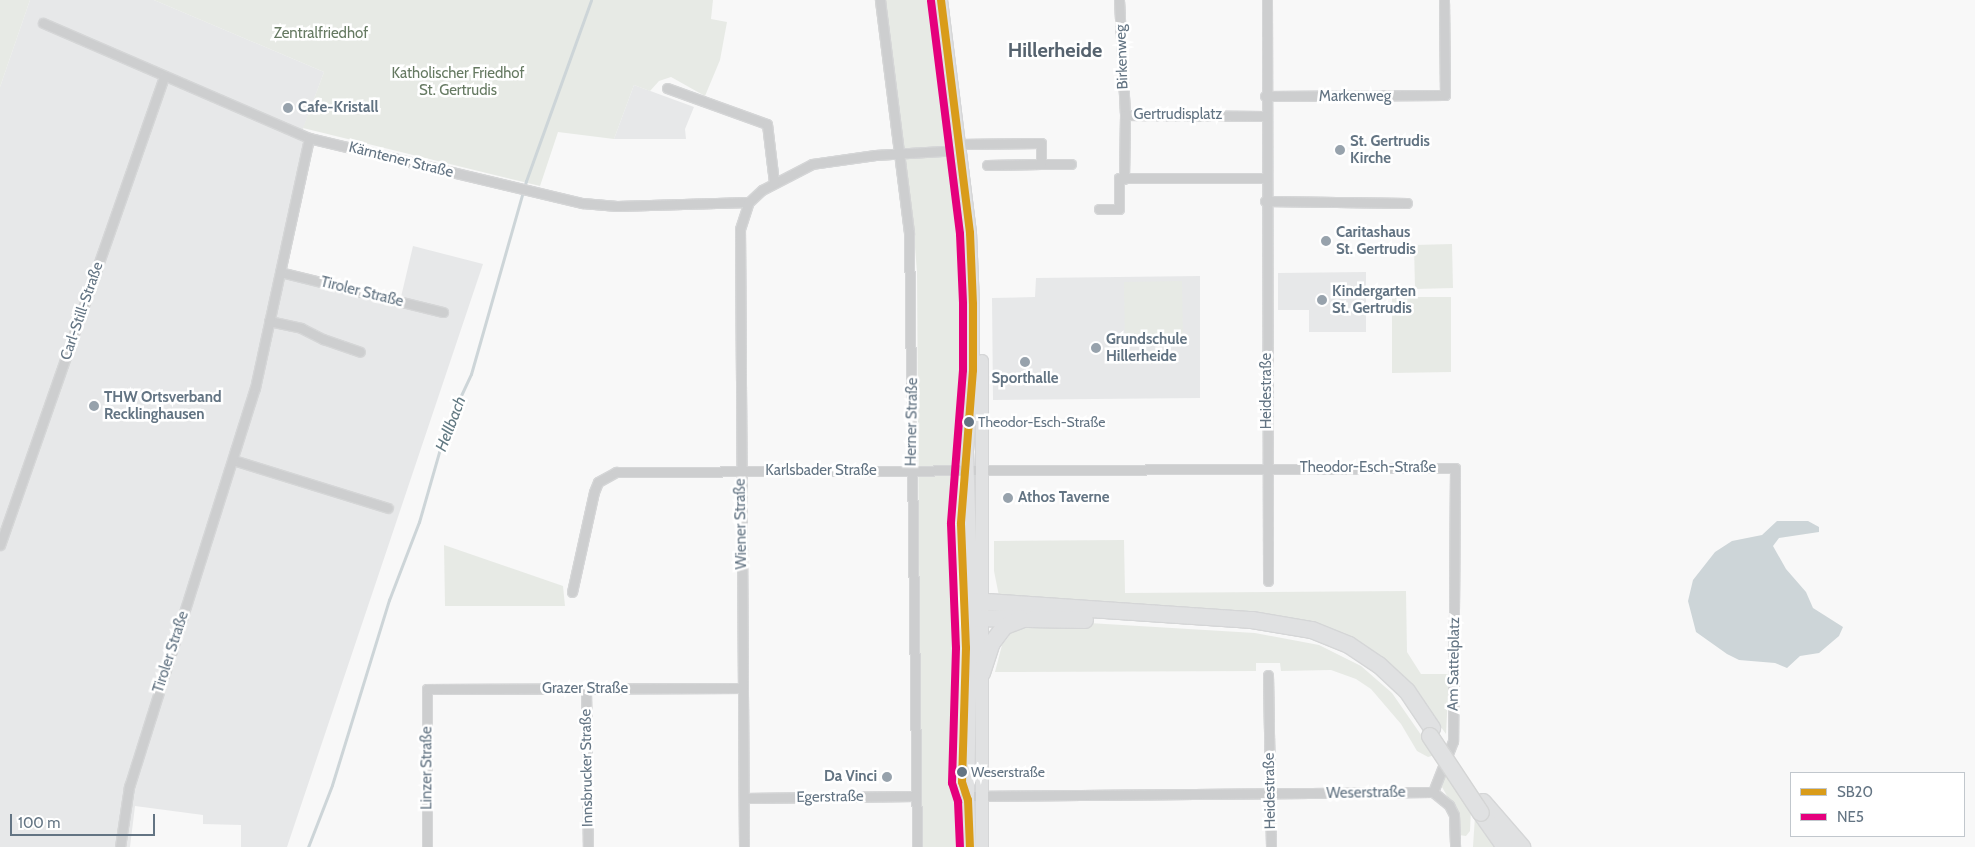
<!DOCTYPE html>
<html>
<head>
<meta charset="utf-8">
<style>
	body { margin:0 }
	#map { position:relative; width:1975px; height:847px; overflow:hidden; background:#f8f8f8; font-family:Cabin,sans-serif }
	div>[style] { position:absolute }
	.built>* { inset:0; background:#e7e8e9 }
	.green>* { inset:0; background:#e7eae5 }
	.water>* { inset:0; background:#cdd5d8 }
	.stream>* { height:3px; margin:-1.5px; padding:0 1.5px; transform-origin:1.5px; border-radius:1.5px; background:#cdd5d8 }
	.roads { filter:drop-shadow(1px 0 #d5d6d7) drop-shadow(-1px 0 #d5d6d7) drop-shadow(0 1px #d5d6d7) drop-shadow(0 -1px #d5d6d7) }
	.street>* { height:9px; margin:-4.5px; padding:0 4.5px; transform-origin:4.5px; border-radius:4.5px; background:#cdcecf }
	.secondary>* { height:12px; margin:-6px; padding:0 6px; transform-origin:6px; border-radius:6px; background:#e0e1e2 }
	.highway>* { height:16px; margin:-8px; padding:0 8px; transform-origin:8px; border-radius:8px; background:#e0e1e2 }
	.bridges { filter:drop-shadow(1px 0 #d4d5d5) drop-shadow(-1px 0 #d4d5d5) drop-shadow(0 1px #d4d5d5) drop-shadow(0 -1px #d4d5d5) }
	.highway-bridge>* { height:16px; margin:-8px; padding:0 8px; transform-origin:8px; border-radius:8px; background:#e0e1e2 }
	.bus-1>* { height:8px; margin:-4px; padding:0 4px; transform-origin:4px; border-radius:4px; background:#d99c1a }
	.bus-2>* { height:8px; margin:-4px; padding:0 4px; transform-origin:4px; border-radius:4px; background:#e5007d }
	.dots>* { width:14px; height:14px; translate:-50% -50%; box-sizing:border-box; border:2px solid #fff; border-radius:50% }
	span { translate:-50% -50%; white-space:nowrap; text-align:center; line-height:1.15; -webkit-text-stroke:5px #fff; paint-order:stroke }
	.bus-label { font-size:14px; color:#637483 }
	.left { translate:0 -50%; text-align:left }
	.park-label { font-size:15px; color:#667a62 }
	.street-label { font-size:15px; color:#637483 }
	.poi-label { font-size:15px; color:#637483; font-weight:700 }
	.right { translate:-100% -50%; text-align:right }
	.water-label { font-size:16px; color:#637a83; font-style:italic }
	.district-label { font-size:20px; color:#55626e; font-weight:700 }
	.legend { position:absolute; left:1790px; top:772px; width:175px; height:65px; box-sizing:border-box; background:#fff; border:1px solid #c1c7cd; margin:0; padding:6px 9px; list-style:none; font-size:15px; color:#637483 }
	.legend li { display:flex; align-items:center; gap:10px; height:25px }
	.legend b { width:25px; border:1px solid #c1c7cd }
	.scale { position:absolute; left:10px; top:814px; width:145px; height:22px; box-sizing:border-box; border:2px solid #637483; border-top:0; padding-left:6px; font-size:15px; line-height:18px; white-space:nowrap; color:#637483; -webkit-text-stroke:4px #fff; paint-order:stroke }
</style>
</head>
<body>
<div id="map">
	<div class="built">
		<div style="clip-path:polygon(30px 0,154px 0,324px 72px,299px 140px,314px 146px,286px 269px,401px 297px,413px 246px,483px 264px,287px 847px,241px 847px,241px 825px,203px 824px,203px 815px,135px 806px,130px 847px,0 847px,0 87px)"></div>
		<div style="clip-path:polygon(634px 85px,694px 107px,685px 129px,686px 139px,614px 139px)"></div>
		<div style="clip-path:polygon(1366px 272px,1366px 332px,1309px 332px,1309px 310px,1278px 310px,1278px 273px)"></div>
		<div style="clip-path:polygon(1200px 276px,1200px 398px,993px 400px,992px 298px,1035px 297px,1036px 278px)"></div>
	</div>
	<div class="green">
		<div style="clip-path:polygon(0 0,30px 0,0 87px)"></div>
		<div style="clip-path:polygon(154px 0,713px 0,711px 19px,727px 22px,720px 60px,705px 96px,671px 77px,659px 81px,650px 91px,634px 85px,614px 139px,558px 132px,540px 186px,303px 128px,324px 72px)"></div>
		<div style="clip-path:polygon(885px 0,936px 0,967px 261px,969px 349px,960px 412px,958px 605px,963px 648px,959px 743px,964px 847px,921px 847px,917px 272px,912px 211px)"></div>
		<div style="clip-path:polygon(1452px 244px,1453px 288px,1415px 289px,1414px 245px)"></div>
		<div style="clip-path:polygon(1182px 281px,1183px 342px,1125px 343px,1124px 282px)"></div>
		<div style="clip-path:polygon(1392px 297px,1451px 297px,1451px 372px,1392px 373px)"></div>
		<div style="clip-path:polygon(1124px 540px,1125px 593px,1406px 591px,1407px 652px,1421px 674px,1449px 674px,1446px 734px,1417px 694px,1340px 634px,999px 596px,994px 571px,994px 541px)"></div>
		<div style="clip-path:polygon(444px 545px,563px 586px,565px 606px,445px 606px)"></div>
		<div style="clip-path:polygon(1089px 623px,1255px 633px,1319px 645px,1361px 666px,1392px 693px,1435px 755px,1428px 757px,1417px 751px,1401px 724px,1371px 689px,1356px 679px,1331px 670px,1281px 671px,1280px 663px,1256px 663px,1256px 671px,995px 672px,1002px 645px,1009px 636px,1004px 631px,1012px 626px)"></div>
		<div style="clip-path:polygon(1444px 770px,1471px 809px,1470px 831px,1466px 836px,1459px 835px,1455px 810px,1442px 787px)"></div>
		<div style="clip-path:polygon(1475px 816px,1497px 847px,1473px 847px)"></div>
	</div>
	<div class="water">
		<div style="clip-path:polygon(1777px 521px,1808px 521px,1819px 527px,1819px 532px,1779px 538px,1773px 546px,1786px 569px,1806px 592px,1813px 608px,1843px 627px,1839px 636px,1819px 653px,1800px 656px,1787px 668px,1775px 663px,1739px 660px,1727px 654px,1696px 632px,1688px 601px,1693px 580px,1715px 552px,1732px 541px,1762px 535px)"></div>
	</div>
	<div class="stream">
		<div style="left:308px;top:847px;width:66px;rotate:-68.8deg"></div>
		<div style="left:332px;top:785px;width:194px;rotate:-72.9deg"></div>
		<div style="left:389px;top:600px;width:84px;rotate:-69deg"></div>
		<div style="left:419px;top:522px;width:76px;rotate:-74deg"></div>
		<div style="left:440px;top:449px;width:16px;rotate:-55deg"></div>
		<div style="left:449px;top:436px;width:33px;rotate:-76deg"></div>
		<div style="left:457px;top:404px;width:33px;rotate:-65deg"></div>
		<div style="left:471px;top:374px;width:201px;rotate:-74.1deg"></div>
		<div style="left:526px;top:181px;width:192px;rotate:-70.2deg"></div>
	</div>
	<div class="roads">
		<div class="street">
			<div style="left:880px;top:0;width:234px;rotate:82.9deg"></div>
			<div style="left:909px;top:232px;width:615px;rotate:89.25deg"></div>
			<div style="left:1119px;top:0;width:115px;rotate:87deg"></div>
			<div style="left:1125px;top:115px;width:64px;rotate:90.9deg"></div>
			<div style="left:1267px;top:0;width:581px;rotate:89.9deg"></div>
			<div style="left:43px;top:23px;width:290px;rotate:23.4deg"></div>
			<div style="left:309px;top:138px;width:281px;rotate:13.4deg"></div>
			<div style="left:582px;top:203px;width:35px;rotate:5deg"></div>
			<div style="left:617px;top:206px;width:132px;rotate:-1.7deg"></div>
			<div style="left:749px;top:202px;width:18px;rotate:-43deg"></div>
			<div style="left:762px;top:190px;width:56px;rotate:-27.5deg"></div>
			<div style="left:812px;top:164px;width:64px;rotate:-8.1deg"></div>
			<div style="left:875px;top:155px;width:85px;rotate:-3.4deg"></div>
			<div style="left:667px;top:88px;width:106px;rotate:19.8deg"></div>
			<div style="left:767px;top:124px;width:59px;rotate:83.2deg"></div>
			<div style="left:1265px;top:96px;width:180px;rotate:-0.3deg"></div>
			<div style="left:1445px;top:95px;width:95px;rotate:-90.6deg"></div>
			<div style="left:1125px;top:115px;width:140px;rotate:0.4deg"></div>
			<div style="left:959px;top:144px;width:82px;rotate:-0.7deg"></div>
			<div style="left:1041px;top:143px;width:21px;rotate:90deg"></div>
			<div style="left:1041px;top:164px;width:30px"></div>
			<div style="left:987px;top:165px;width:54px;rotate:-1.1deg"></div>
			<div style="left:1265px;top:201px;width:142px;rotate:0.8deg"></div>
			<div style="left:1099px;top:209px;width:20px"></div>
			<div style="left:1119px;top:209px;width:31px;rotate:-90deg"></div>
			<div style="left:1119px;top:178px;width:147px"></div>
			<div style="left:280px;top:272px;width:168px;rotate:13.8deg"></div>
			<div style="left:269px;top:321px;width:33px;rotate:12deg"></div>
			<div style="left:301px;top:328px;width:25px;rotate:27deg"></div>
			<div style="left:323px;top:339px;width:39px;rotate:19deg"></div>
			<div style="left:233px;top:460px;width:162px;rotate:17.2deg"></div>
			<div style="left:0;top:545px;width:497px;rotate:-70.7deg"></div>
			<div style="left:572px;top:592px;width:102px;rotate:-77.6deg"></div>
			<div style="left:594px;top:492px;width:11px;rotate:-68deg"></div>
			<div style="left:598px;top:482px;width:21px;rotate:-29deg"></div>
			<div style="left:616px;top:472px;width:839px;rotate:-0.27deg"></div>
			<div style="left:1455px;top:468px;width:273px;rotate:90.4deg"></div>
			<div style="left:1453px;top:741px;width:55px;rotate:111.4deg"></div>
			<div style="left:1268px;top:675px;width:172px;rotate:89deg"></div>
			<div style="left:586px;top:689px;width:158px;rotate:89.3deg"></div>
			<div style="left:1433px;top:792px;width:21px;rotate:39deg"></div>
			<div style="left:1449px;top:805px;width:11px;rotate:63deg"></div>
			<div style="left:1454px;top:815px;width:32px;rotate:88deg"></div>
			<div style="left:968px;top:796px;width:465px;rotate:-0.5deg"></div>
			<div style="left:744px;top:798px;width:172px;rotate:-0.7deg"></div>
			<div style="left:120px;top:847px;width:61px;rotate:-81.5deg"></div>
			<div style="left:129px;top:787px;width:418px;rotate:-72.5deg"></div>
			<div style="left:255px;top:388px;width:256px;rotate:-77.8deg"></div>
			<div style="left:427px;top:847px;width:158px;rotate:-90deg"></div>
			<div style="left:427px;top:689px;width:316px;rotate:-0.2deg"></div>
			<div style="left:744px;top:847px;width:618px;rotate:-90.37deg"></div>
			<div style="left:740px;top:229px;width:28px;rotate:-72deg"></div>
		</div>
		<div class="secondary">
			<div style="left:941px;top:0;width:235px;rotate:82.9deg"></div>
			<div style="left:970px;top:233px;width:71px;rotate:87.6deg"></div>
			<div style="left:973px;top:304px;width:66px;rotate:90deg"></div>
			<div style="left:973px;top:370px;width:81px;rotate:94.2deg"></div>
			<div style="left:967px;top:451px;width:150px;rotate:88.1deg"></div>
			<div style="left:972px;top:601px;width:199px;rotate:91.2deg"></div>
			<div style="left:968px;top:800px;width:47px;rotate:87.6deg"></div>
			<div style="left:982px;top:361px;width:486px;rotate:90deg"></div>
		</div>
		<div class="highway">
			<div style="left:972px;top:601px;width:281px;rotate:3.9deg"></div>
			<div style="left:1252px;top:620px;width:61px;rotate:9.5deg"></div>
			<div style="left:1312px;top:630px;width:40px;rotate:22deg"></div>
			<div style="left:1349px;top:645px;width:36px;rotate:34deg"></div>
			<div style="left:1379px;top:665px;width:38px;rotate:43deg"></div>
			<div style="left:1407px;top:691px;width:45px;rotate:56deg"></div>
			<div style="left:972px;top:618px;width:113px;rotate:1deg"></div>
			<div style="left:982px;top:673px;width:32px;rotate:-72deg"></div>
			<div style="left:992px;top:643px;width:21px;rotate:-53deg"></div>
			<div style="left:1005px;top:626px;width:17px;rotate:-21deg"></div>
			<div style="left:1483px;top:802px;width:60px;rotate:49.1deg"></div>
			<div style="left:1481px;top:813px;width:42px;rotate:54.8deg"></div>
		</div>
	</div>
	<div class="bridges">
		<div class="highway-bridge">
			<div style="left:1430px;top:736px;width:92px;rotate:56.5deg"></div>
		</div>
	</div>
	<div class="bus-1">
		<div style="left:941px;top:0;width:235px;rotate:82.9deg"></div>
		<div style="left:970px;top:233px;width:71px;rotate:87.6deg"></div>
		<div style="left:973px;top:304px;width:66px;rotate:90deg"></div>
		<div style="left:973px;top:370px;width:154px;rotate:94.5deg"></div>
		<div style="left:961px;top:524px;width:124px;rotate:87.7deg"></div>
		<div style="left:966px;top:648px;width:134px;rotate:91.7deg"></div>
		<div style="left:962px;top:782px;width:19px;rotate:72deg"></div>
		<div style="left:968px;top:800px;width:47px;rotate:87.6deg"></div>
	</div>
	<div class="bus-2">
		<div style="left:931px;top:1px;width:235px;rotate:82.9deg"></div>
		<div style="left:960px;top:234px;width:70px;rotate:87.5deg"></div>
		<div style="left:963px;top:304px;width:66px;rotate:90deg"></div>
		<div style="left:963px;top:370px;width:154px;rotate:94.5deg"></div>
		<div style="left:951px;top:524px;width:124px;rotate:87.7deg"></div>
		<div style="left:956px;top:648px;width:135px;rotate:91.7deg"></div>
		<div style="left:952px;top:783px;width:20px;rotate:72deg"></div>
		<div style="left:958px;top:802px;width:45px;rotate:87.5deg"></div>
	</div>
	<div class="dots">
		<div style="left:288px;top:108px;background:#97a2ac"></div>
		<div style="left:1340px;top:150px;background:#97a2ac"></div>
		<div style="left:1326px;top:241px;background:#97a2ac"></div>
		<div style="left:1322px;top:300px;background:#97a2ac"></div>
		<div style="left:1096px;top:348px;background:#97a2ac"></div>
		<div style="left:1025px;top:362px;background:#97a2ac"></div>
		<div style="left:94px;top:406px;background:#97a2ac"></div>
		<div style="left:969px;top:422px;background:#637483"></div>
		<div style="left:1008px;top:498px;background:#97a2ac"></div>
		<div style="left:962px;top:772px;background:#637483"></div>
		<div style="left:887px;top:777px;background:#97a2ac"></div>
	</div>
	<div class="bus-label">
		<span class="left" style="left:978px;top:422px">Theodor-Esch-Straße</span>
		<span class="left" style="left:971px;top:772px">Weserstraße</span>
	</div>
	<div class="park-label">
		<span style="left:321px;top:34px">Zentralfriedhof</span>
		<span style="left:458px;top:82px">Katholischer Friedhof<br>St. Gertrudis</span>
	</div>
	<div class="street-label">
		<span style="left:1122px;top:57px;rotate:-92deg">Birkenweg</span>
		<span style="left:1355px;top:97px">Markenweg</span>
		<span style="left:1178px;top:115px">Gertrudisplatz</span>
		<span style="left:401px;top:160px;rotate:14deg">Kärntener Straße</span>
		<span style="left:362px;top:292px;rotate:14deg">Tiroler Straße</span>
		<span style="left:82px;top:311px;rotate:-71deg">Carl-Still-Straße</span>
		<span style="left:1267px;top:391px;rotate:-90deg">Heidestraße</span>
		<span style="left:912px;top:422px;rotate:-89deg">Herner Straße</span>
		<span style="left:1368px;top:468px">Theodor-Esch-Straße</span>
		<span style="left:821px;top:471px">Karlsbader Straße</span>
		<span style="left:741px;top:524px;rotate:-91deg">Wiener Straße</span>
		<span style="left:171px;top:652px;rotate:-72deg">Tiroler Straße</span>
		<span style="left:1454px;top:664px;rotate:-89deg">Am Sattelplatz</span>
		<span style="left:585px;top:689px">Grazer Straße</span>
		<span style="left:427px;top:768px;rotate:-90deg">Linzer Straße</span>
		<span style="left:587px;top:768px;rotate:-91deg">Innsbrucker Straße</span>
		<span style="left:1270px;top:791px;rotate:-91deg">Heidestraße</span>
		<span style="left:1366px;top:793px;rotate:-1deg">Weserstraße</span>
		<span style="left:830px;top:797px;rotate:-1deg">Egerstraße</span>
	</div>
	<div class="poi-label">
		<span class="left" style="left:298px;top:108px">Cafe-Kristall</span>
		<span class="left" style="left:1350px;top:150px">St. Gertrudis<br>Kirche</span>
		<span class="left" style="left:1336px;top:241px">Caritashaus<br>St. Gertrudis</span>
		<span class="left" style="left:1332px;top:300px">Kindergarten<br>St. Gertrudis</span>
		<span class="left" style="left:1106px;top:348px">Grundschule<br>Hillerheide</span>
		<span style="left:1025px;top:379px">Sporthalle</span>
		<span class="left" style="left:104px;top:406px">THW Ortsverband<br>Recklinghausen</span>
		<span class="left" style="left:1018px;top:498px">Athos Taverne</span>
		<span class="right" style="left:877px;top:777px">Da Vinci</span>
	</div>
	<div class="water-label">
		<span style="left:451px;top:424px;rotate:-69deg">Hellbach</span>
	</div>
	<div class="district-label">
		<span style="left:1055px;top:50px">Hillerheide</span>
	</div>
	<ul class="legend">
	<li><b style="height:6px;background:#d99c1a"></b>SB20</li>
	<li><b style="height:6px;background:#e5007d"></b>NE5</li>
	</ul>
	<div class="scale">100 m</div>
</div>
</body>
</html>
